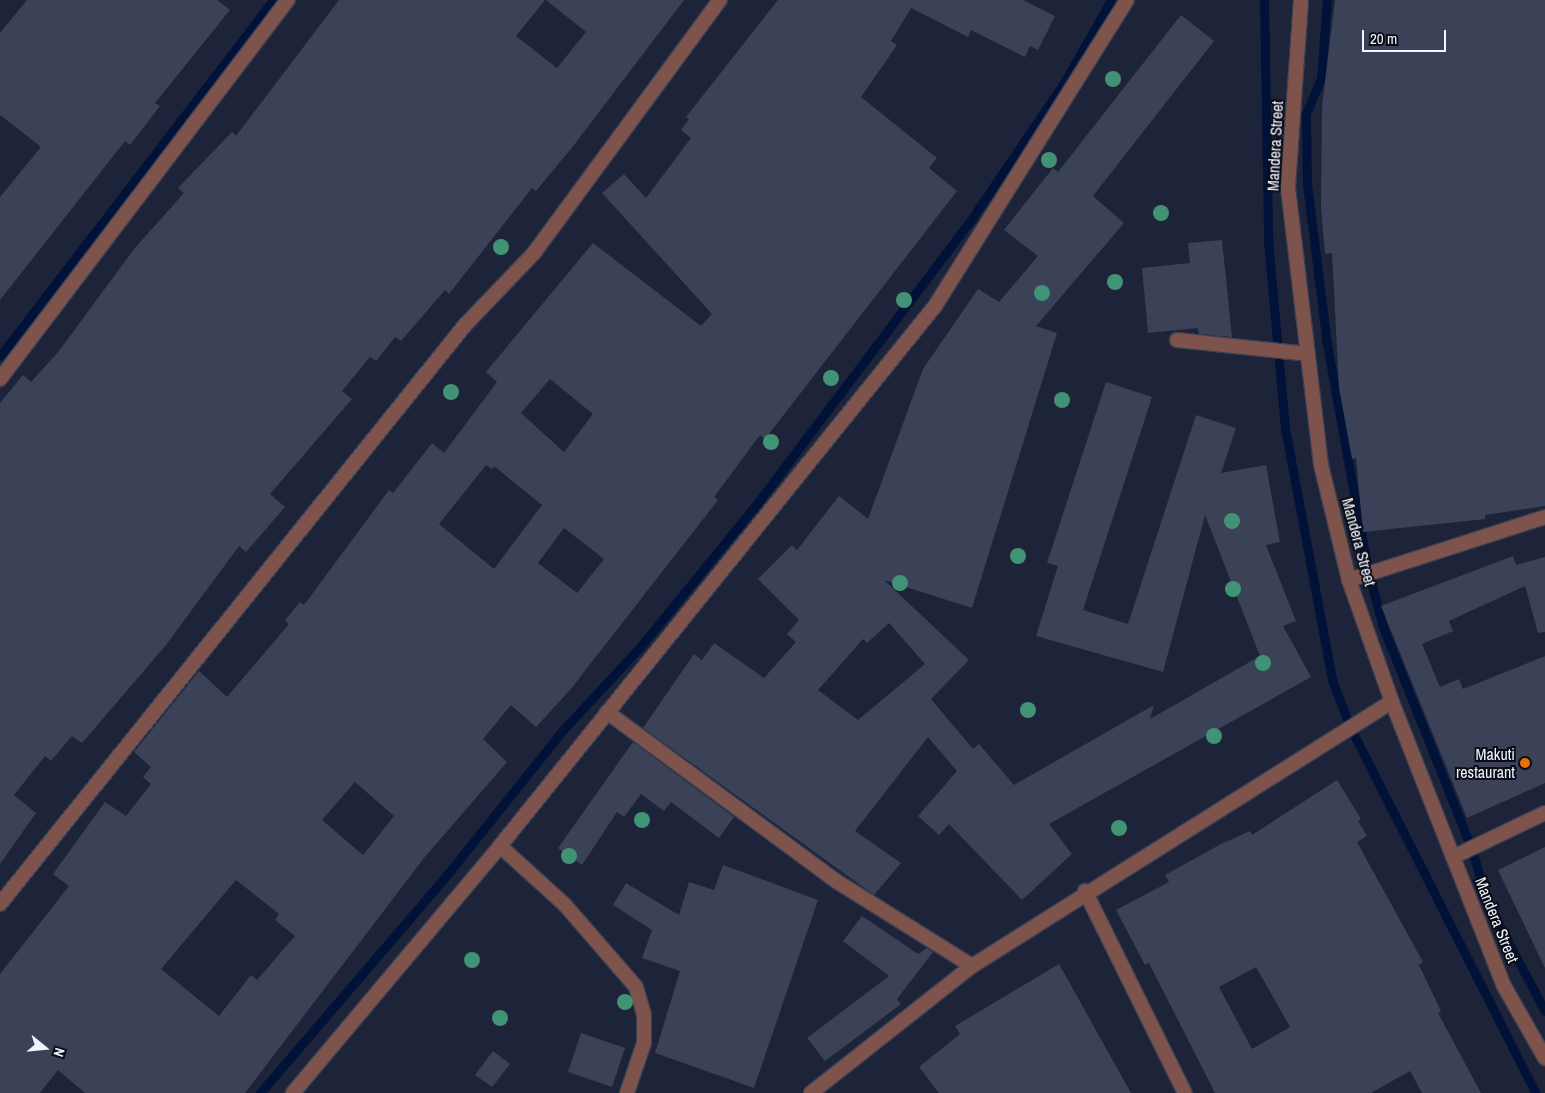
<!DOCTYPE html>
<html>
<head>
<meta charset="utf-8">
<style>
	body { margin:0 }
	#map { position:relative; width:1545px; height:1093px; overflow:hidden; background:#1d2338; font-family:"Archivo Narrow",sans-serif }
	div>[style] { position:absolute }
	.stream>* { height:9px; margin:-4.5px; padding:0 4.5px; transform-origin:4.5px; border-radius:4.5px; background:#001237 }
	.building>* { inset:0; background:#3b4258 }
	.roads { filter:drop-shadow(1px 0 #3b4054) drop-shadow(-1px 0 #3b4054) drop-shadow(0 1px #3b4054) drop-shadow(0 -1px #3b4054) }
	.service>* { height:14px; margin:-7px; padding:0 7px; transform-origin:7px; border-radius:7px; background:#7e534c }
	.minor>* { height:14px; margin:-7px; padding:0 7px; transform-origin:7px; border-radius:7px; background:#7e534c }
	.trees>* { width:16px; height:16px; margin:-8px; border-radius:50%; background:#409375 }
	.dots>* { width:14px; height:14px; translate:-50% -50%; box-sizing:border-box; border:2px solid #0a0d16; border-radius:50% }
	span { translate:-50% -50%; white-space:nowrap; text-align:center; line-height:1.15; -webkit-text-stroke:4px #0a0d16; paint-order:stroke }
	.street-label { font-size:16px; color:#f0f4ff }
	.poi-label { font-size:16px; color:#f0f4ff }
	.right { translate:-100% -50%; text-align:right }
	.north { position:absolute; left:20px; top:1023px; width:50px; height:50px; -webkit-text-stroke:4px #0a0d16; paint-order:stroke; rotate:107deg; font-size:14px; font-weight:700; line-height:20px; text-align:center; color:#f0f4ff }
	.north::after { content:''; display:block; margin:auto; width:18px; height:22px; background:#f0f4ff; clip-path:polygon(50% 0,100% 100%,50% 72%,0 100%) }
	.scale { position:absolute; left:1362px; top:30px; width:84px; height:22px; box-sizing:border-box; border:2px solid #f0f4ff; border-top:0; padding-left:6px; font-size:15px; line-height:18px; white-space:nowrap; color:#f0f4ff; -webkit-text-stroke:4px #0a0d16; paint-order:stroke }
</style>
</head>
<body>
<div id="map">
	<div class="stream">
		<div style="left:1264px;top:0;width:241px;rotate:89deg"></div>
		<div style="left:1268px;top:241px;width:188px;rotate:84.8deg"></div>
		<div style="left:1285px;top:428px;width:256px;rotate:79.4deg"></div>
		<div style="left:1332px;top:680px;width:50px;rotate:69deg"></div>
		<div style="left:1350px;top:727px;width:411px;rotate:63.1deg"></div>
		<div style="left:1327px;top:0;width:78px;rotate:94.4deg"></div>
		<div style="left:1321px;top:78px;width:39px;rotate:113deg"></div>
		<div style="left:1306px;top:114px;width:70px;rotate:89.2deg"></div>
		<div style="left:1307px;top:184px;width:161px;rotate:82.9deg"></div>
		<div style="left:1327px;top:344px;width:231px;rotate:79.8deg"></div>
		<div style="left:1368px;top:571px;width:58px;rotate:75deg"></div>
		<div style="left:1383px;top:627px;width:237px;rotate:68.2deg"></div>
		<div style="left:1471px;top:847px;width:59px;rotate:73.4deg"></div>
		<div style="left:1488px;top:904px;width:121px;rotate:62deg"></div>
		<div style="left:0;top:356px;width:449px;rotate:-52.5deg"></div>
		<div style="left:260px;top:1093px;width:286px;rotate:-49.4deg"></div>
		<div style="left:446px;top:876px;width:186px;rotate:-51.3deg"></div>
		<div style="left:562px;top:731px;width:115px;rotate:-47.1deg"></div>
		<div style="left:640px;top:647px;width:183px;rotate:-50.8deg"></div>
		<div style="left:756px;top:505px;width:352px;rotate:-53deg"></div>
		<div style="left:968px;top:224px;width:171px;rotate:-55.8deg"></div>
		<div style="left:1064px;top:83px;width:95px;rotate:-60.5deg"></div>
	</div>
	<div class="building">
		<div style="clip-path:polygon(27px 0,217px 0,230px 10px,155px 103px,160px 106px,130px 145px,125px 141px,0 300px,0 197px,41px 147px,0 115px,0 33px)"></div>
		<div style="clip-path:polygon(339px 0,545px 0,516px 36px,557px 68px,586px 32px,546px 0,684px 0,574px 145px,536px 191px,532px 188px,449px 294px,445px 290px,401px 341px,395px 337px,376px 361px,370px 357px,342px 391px,352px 399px,270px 494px,285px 507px,246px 552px,239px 546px,166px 645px,82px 743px,72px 736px,51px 761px,45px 756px,14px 795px,36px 813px,0 864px,0 403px,23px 375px,31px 382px,59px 351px,134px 249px,184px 193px,178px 188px,232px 132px,236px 136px)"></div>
		<div style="clip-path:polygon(evenodd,778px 0,1023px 0,1055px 16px,1038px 50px,1030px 46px,1025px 57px,971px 30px,968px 37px,911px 8px,891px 41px,897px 45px,861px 97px,937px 158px,929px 168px,957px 191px,765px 439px,760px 435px,714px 497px,718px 500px,570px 690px,536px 727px,511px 705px,483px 739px,507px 762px,424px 858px,245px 1093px,85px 1093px,58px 1070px,40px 1093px,0 1093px,0 974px,69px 886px,53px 874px,105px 802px,126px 816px,151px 784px,143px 777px,151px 767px,134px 752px,199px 671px,227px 697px,289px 624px,285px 620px,300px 602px,304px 605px,389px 490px,393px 493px,432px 443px,444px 453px,497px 382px,486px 372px,593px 243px,701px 326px,712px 314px,602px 193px,624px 174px,646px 198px,691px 138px,681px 130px,689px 119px,686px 117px,778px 0,550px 379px,593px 414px,564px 452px,521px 413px,550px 379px,778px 0,486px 465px,492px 469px,494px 466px,542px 505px,494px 569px,439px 524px,486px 465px,778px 0,564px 528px,604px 559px,577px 593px,538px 563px,564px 528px,778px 0,355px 782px,394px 816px,363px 855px,322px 820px,355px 782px,778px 0,236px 880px,279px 914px,275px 920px,295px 936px,257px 980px,251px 975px,219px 1016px,161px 969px,236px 880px)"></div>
		<div style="clip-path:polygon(1335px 0,1545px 0,1545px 506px,1485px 515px,1485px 519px,1363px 532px,1356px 458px,1352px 459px,1339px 388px,1332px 253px,1325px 254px,1321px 208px,1322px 106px)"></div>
		<div style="clip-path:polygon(evenodd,1181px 15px,1214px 41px,1093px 196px,1124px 223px,1036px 326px,1057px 333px,972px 608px,884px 580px,969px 660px,931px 699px,973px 749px,979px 744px,1014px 785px,1154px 705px,1150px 719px,1260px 656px,1205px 515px,1163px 672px,1036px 636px,1058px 566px,1047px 563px,1106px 382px,1152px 397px,1083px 610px,1128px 624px,1196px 415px,1236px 428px,1221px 473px,1266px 465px,1280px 542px,1266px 545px,1296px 621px,1283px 626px,1311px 677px,1049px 824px,1072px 854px,1022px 900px,949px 824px,939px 835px,918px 816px,957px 771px,928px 737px,855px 831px,901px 863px,874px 895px,643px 728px,694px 654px,702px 660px,714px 643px,764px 678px,796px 642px,787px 634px,799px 620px,758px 579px,792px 545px,797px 550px,839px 496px,868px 519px,923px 369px,978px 289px,999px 302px,1038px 256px,1004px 230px,1053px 168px,1058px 172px,1181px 15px,889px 623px,925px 664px,858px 720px,818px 690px,863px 639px,867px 643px,889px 623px)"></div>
		<div style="clip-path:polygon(1222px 240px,1232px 337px,1199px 334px,1198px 328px,1148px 333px,1142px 268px,1190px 263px,1188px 243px)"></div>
		<div style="clip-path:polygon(1513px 556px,1516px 565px,1545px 557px,1545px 632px,1538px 633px,1525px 586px,1449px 621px,1453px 631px,1422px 644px,1440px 687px,1459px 679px,1463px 689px,1545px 656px,1545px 783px,1467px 818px,1381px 606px)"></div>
		<div style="clip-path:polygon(633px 742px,734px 817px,719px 838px,671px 802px,664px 811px,641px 794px,624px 817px,617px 812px,582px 865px,558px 848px)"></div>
		<div style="clip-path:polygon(evenodd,1337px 780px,1361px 819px,1358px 821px,1367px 836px,1357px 842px,1423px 962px,1419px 965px,1441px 1011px,1438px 1013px,1481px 1093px,1422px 1093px,1410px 1071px,1371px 1093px,1215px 1093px,1149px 963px,1145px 965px,1116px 910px,1169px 882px,1165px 875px,1221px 844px,1250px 831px,1252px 835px,1337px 780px,1256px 967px,1290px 1027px,1252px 1049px,1219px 987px,1256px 967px)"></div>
		<div style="clip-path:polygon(1545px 847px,1545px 968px,1498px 870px)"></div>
		<div style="clip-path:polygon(723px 865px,818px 900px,754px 1088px,655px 1053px,680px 971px,642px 958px,652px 930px,613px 905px,626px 883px,679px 915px,689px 882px,714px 890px)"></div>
		<div style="clip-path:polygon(862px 916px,918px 954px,927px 948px,933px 952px,897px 999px,901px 1004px,825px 1061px,807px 1038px,889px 976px,843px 941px)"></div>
		<div style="clip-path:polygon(1059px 964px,1131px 1093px,939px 1093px,919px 1067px,960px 1034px,955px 1026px)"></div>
		<div style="clip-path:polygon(581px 1033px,625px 1048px,612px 1087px,568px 1072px)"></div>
		<div style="clip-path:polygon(493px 1051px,510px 1064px,492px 1087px,475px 1075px)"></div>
	</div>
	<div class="roads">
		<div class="service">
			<div style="left:1177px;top:340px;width:131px;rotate:6.1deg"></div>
			<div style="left:500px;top:846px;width:88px;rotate:42.2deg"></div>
			<div style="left:565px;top:905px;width:108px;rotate:49.1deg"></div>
			<div style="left:636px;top:987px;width:29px;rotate:74deg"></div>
			<div style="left:644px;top:1015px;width:28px;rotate:90deg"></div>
			<div style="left:644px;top:1043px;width:53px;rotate:108.8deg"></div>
		</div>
		<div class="minor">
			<div style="left:1301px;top:0;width:188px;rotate:94deg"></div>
			<div style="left:1288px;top:188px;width:279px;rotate:83.2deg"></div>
			<div style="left:1321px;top:465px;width:118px;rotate:76.3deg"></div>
			<div style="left:1349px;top:580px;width:129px;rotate:70.6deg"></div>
			<div style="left:1392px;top:702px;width:305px;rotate:68.5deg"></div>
			<div style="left:1504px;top:986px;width:83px;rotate:60.3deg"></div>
			<div style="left:0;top:379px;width:476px;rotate:-52.8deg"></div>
			<div style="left:1349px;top:580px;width:206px;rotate:-17.8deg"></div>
			<div style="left:607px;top:712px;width:285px;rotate:36.4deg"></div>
			<div style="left:836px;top:881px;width:160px;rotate:32deg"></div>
			<div style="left:1453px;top:857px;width:102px;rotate:-25.6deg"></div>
			<div style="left:1085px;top:891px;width:225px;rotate:63.7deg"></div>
			<div style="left:0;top:904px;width:743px;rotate:-51.23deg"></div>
			<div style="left:465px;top:325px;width:100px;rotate:-46.2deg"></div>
			<div style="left:534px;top:253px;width:314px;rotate:-53.7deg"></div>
			<div style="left:293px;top:1093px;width:322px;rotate:-50deg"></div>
			<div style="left:500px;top:846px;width:693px;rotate:-51.15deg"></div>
			<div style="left:935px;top:306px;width:361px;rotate:-57.9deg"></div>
			<div style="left:811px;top:1093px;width:205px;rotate:-38.3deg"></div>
			<div style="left:972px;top:966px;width:496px;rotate:-32.2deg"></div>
		</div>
	</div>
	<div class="trees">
		<div style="left:1113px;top:79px"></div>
		<div style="left:1049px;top:160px"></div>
		<div style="left:1161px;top:213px"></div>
		<div style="left:501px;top:247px"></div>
		<div style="left:1115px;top:282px"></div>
		<div style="left:1042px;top:293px"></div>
		<div style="left:904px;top:300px"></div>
		<div style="left:831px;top:378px"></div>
		<div style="left:451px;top:392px"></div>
		<div style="left:1062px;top:400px"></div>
		<div style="left:771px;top:442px"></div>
		<div style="left:1232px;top:521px"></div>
		<div style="left:1018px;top:556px"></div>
		<div style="left:900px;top:583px"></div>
		<div style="left:1233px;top:589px"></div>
		<div style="left:1263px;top:663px"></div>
		<div style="left:1028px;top:710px"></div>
		<div style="left:1214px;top:736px"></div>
		<div style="left:642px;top:820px"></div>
		<div style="left:1119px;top:828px"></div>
		<div style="left:569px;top:856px"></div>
		<div style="left:472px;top:960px"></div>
		<div style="left:625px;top:1002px"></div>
		<div style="left:500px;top:1018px"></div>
	</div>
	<div class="dots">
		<div style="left:1525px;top:763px;background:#e8710a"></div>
	</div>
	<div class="street-label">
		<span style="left:1275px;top:146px;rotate:-87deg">Mandera Street</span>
		<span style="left:1359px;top:542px;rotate:75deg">Mandera Street</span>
		<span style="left:1497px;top:920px;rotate:68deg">Mandera Street</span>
	</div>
	<div class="poi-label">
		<span class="right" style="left:1515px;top:763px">Makuti<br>restaurant</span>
	</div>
	<div class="north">N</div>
	<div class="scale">20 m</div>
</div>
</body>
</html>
